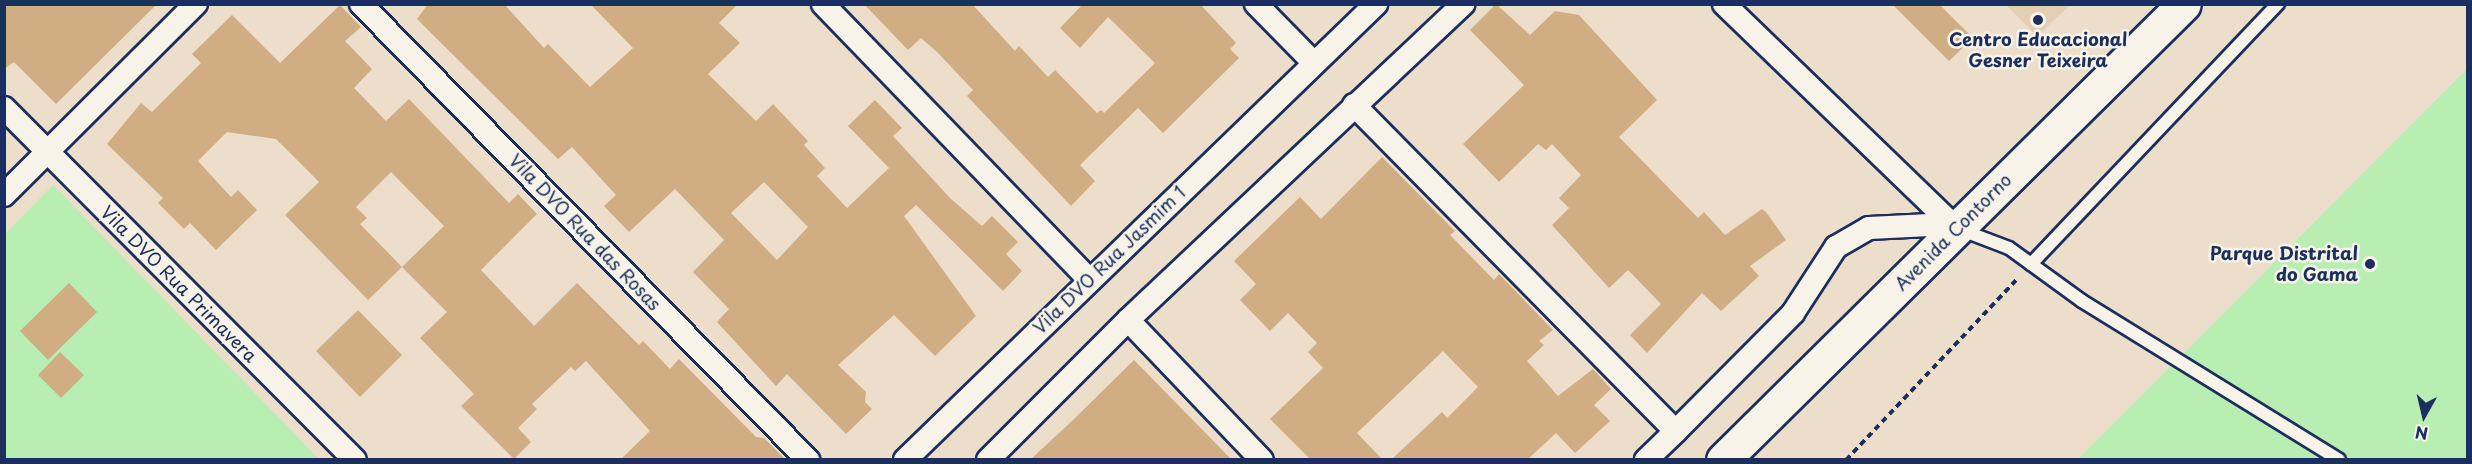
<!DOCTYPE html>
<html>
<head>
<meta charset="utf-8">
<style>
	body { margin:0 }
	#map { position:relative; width:2472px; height:464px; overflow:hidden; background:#ecdeca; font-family:"Playpen Sans",sans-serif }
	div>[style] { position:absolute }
	.built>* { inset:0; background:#e4cfb5 }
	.green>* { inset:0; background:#b8eeb1 }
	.building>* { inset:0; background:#d1ad84 }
	.path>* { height:4px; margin-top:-2px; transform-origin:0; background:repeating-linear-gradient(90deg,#1b2f5e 0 6px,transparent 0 10.5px) }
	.roads { filter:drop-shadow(2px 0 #1b2f5e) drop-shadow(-2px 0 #1b2f5e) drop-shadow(0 2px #1b2f5e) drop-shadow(0 -2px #1b2f5e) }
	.lane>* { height:12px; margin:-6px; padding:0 6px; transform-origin:6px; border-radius:6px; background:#f7f3e8 }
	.street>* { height:22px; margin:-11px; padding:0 11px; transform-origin:11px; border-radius:11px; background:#f7f3e8 }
	.secondary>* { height:33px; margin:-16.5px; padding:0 16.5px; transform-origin:16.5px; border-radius:16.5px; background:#f7f3e8 }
	.dots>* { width:16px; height:16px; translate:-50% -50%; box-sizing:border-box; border:3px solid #f7f3e8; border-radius:50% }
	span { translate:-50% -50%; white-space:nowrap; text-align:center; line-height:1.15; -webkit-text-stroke:5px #f7f3e8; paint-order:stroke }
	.poi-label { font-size:18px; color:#1b2f5e; font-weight:700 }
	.right { translate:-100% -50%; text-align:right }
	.street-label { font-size:18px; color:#1b2f5e }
	.frame { position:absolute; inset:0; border:6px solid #1b2f5e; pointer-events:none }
	.north { position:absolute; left:2394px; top:386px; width:60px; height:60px; -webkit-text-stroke:4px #f7f3e8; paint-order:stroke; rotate:188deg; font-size:16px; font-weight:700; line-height:24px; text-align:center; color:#1b2f5e }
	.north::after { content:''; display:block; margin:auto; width:21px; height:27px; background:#1b2f5e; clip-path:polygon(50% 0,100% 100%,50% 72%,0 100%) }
</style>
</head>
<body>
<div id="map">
	<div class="built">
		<div style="clip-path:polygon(2006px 5px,2070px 5px,2037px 36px)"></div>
	</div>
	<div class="green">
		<div style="clip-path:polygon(2467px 69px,2467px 459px,2078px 459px)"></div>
		<div style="clip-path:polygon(53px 185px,319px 459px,5px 460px,5px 234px)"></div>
	</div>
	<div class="building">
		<div style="clip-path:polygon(4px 4px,157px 4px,56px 104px,14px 62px,4px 69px)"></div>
		<div style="clip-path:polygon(evenodd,428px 4px,504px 4px,544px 48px,548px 44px,590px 87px,633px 48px,590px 4px,738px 4px,719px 23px,740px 43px,708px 74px,756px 121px,773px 104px,808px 141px,804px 145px,825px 168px,817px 176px,847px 208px,889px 168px,848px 126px,875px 100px,902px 128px,893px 136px,950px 198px,982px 226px,992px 216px,1018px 242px,1006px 254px,1022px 271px,1003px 291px,916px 205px,904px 216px,976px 316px,935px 356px,894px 315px,838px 365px,866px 392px,865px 402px,872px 409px,846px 434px,787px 374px,776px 386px,717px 322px,729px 309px,693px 272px,724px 240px,675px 189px,629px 232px,604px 206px,616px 195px,572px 147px,558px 159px,417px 19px,428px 4px,764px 182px,808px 227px,777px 260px,731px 213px,764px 182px)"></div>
		<div style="clip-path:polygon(864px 4px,972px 4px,1015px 51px,1019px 46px,1048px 77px,1055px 70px,1097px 113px,1101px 110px,1104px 113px,1155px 63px,1108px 17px,1080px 48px,1060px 28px,1083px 4px,1200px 4px,1236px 43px,1230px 49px,1239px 58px,1163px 133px,1138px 108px,1080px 165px,1095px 181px,1071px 206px,967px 96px,973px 90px,937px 52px,921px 38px,908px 50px)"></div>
		<div style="clip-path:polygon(1496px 4px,1530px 35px,1555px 11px,1579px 15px,1657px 100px,1619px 137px,1698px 218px,1704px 212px,1725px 235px,1762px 209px,1766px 212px,1786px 240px,1750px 266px,1759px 276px,1721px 311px,1702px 293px,1647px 353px,1630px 335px,1661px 304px,1628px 270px,1609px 288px,1552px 225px,1569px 208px,1559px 198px,1581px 175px,1552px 144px,1546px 150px,1538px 144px,1499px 182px,1463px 144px,1524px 85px,1470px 30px)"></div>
		<div style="clip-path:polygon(1892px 4px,1939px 4px,1973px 38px,1949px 61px)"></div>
		<div style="clip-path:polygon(evenodd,340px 5px,361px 27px,345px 41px,372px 69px,354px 88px,386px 121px,409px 99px,509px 203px,518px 194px,537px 214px,481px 270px,534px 326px,577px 283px,639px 345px,643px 341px,670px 369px,679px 359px,756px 437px,764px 438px,785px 459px,621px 459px,650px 431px,586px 361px,575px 371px,571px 367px,532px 404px,537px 409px,518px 428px,531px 442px,514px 459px,461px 406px,474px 394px,420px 338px,447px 312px,402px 267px,368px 300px,285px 215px,319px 182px,276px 139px,227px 132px,198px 161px,231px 197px,238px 190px,257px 210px,216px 250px,190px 223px,184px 229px,158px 203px,163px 198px,107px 144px,141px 103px,152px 112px,201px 63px,192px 54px,232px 15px,280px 63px,340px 5px,391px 172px,444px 226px,402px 267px,360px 224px,367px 218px,356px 207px,391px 172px)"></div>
		<div style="clip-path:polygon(1382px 157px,1455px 231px,1450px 235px,1494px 280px,1499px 274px,1553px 330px,1539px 341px,1544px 345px,1527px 361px,1558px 396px,1593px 369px,1611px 389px,1594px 405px,1610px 421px,1575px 453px,1556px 433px,1528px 459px,1392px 459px,1442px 412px,1447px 418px,1478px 387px,1443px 351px,1357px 433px,1382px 459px,1310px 459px,1270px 419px,1323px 368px,1308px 352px,1317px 343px,1288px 313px,1270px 331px,1240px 300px,1256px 284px,1234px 261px,1300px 197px,1321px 219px)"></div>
		<div style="clip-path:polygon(69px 283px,97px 312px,48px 360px,20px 331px)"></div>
		<div style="clip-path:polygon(358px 310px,402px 355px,360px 397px,316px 351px)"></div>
		<div style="clip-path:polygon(60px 352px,84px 375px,61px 398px,38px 375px)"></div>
		<div style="clip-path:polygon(1134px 360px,1231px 459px,1031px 459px,1072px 421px)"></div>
	</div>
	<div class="path">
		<div style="left:1846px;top:460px;width:250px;rotate:-46.6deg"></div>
	</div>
	<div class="roads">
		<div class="lane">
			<div style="left:1959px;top:229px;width:53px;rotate:20.8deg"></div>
			<div style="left:2009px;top:248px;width:90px;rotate:36deg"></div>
			<div style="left:2082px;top:301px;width:302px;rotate:31.7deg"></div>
			<div style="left:2031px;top:264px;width:359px;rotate:-46.5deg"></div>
		</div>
		<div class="street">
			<div style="left:361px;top:4px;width:639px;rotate:45.57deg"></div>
			<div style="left:823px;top:4px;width:383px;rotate:46deg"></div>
			<div style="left:1256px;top:4px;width:81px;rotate:45.5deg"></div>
			<div style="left:1724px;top:4px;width:322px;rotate:44deg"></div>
			<div style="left:1354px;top:105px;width:458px;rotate:45.4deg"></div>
			<div style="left:1676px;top:431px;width:42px;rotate:136deg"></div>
			<div style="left:4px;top:108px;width:497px;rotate:45.1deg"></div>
			<div style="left:4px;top:195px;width:271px;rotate:-44.9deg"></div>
			<div style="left:1128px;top:320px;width:194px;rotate:46.3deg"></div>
			<div style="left:1676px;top:431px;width:166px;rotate:-45.2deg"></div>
			<div style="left:1793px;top:313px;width:79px;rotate:-56.9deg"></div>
			<div style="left:1836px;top:247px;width:38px;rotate:-30deg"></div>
			<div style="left:1869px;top:228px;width:81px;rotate:-2.8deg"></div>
			<div style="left:905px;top:460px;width:656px;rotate:-44.07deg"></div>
			<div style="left:988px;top:460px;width:198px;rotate:-45deg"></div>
			<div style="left:1128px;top:320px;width:461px;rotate:-43.3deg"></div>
		</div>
		<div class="secondary">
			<div style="left:1723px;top:460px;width:648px;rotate:-44.69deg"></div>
		</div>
	</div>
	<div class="dots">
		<div style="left:2038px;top:20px;background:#1b2f5e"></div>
		<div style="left:2370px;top:264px;background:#1b2f5e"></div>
	</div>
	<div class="poi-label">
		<span style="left:2038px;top:50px">Centro Educacional<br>Gesner Teixeira</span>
		<span class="right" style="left:2358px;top:264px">Parque Distrital<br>do Gama</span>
	</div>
	<div class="street-label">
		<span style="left:585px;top:232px;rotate:46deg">Vila DVO Rua das Rosas</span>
		<span style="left:1953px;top:232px;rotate:-45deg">Avenida Contorno</span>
		<span style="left:1109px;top:260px;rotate:-44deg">Vila DVO Rua Jasmim 1</span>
		<span style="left:179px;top:284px;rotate:45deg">Vila DVO Rua Primavera</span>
	</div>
	<div class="frame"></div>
	<div class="north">N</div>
</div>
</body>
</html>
